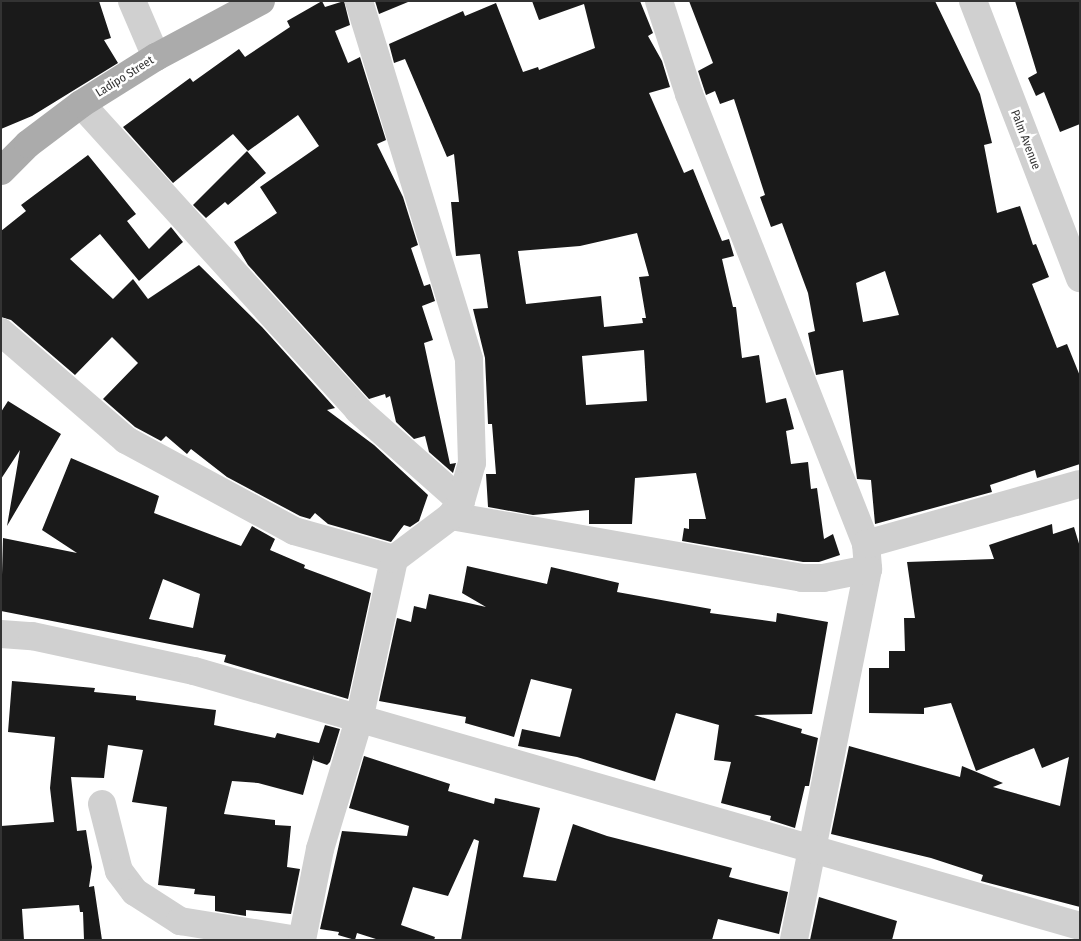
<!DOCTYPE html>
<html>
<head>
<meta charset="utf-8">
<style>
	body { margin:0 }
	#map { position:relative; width:1081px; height:941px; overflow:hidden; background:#fff; font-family:"Fira Sans Condensed",sans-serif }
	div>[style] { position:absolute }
	.building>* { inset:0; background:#1a1a1a }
	.minor>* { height:28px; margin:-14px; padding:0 14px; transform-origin:14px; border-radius:14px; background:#d0d0d0 }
	.major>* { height:28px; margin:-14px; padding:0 14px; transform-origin:14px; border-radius:14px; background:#ababab }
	span { translate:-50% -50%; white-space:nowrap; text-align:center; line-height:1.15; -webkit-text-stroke:5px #fff; paint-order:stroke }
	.street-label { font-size:12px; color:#333 }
	.frame { position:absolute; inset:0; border:2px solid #333; pointer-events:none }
</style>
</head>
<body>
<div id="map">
	<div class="building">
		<div style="clip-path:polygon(1px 1px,99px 1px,111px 38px,104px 40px,118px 63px,32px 116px,1px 129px)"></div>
		<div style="clip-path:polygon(322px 1px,325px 7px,344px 1px,350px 25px,335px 31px,348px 63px,360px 57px,386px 140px,377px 144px,403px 197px,418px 245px,411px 248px,424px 286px,430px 284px,435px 301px,422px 306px,433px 340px,424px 343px,450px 464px,456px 463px,453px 473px,429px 452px,425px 436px,414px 439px,396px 422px,390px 396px,386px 398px,385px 394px,369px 399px,248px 265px,234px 242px,277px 213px,260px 187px,319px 146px,298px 115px,248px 151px,233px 134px,173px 183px,123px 127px,190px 78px,193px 82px,239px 49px,245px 57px,290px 27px,287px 21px)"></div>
		<div style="clip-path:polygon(375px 1px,408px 1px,408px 2px,379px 14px)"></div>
		<div style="clip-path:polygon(evenodd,532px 1px,640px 1px,653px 33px,648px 36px,662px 61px,670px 87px,649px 93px,684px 173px,693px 169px,722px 241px,729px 239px,734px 256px,722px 259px,733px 307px,736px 307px,742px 358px,759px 355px,766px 403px,786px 398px,794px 429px,786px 431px,791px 464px,808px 462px,811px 489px,817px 488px,824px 539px,833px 534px,840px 555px,819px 562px,803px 562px,682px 541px,684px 528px,689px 529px,689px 519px,706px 519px,696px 473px,635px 478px,632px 524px,589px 524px,589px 510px,533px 515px,488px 507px,486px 474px,496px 474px,492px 424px,488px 424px,485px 358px,473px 309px,488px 308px,480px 254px,456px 256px,451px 202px,459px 202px,454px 154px,447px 157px,405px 59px,394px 63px,389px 44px,463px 11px,465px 16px,496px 3px,523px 72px,538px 67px,539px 70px,595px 48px,584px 4px,539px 20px,532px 1px,637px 233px,649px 276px,639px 277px,646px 318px,642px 318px,643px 323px,604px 327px,601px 296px,526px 304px,518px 251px,580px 246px,637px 233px,532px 1px,644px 350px,647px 401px,586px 405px,582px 356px,644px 350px)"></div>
		<div style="clip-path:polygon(evenodd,689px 1px,935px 1px,980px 94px,992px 143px,984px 145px,997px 213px,1020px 206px,1033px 245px,1036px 244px,1049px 277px,1032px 284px,1057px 348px,1067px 344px,1080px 376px,1080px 464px,1037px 478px,1035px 470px,990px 485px,992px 492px,875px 524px,871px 480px,857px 479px,843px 370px,816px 375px,808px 333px,815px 331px,808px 293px,782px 223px,771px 227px,760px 197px,765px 195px,734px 99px,720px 104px,715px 91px,706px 95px,698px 71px,713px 63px,689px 1px,885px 271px,899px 315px,863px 322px,856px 283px,885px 271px)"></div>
		<div style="clip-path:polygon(1015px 1px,1080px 1px,1080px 124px,1060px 132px,1044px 92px,1036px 96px,1028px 78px,1037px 73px)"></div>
		<div style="clip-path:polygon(247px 151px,266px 173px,228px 205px,225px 202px,206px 218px,193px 205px)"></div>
		<div style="clip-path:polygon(88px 155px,136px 214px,127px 221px,149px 249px,171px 227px,183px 242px,139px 281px,100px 234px,70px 259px,113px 299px,133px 279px,148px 299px,199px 265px,262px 327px,335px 408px,327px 410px,374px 445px,428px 495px,419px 521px,410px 527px,404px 525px,391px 542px,328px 524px,315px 513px,310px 519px,300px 516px,227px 477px,191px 449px,187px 454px,166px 436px,161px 441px,135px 427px,103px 399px,138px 363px,112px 337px,75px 375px,11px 320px,1px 317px,1px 231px,26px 211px,21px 205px)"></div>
		<div style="clip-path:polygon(8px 401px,61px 434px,7px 526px,20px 450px,1px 479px,1px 412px)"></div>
		<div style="clip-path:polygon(evenodd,71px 458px,159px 496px,154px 513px,241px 546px,252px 526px,275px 539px,270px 550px,305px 565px,304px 568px,371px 593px,348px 699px,224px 662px,226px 655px,1px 611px,3px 538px,77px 553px,42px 530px,71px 458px,163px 579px,200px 594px,193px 628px,149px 619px,163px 579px)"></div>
		<div style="clip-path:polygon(1052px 524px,1053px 534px,1074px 527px,1080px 547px,1080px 907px,981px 881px,983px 875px,931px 858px,831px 834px,849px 746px,960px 777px,962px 766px,1003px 783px,993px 787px,1060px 806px,1069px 757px,1042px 768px,1034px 748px,976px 771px,951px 703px,924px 708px,924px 714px,869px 713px,869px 668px,889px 668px,889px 651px,905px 651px,904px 618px,915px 618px,907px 562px,994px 559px,989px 545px)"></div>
		<div style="clip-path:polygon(467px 566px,547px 584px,551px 567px,619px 583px,617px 592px,711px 609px,710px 613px,776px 622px,777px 613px,828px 622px,812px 714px,754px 715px,802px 729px,801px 733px,818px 738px,809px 786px,805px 786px,795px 828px,770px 820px,771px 816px,721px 803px,731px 762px,714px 760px,719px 725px,676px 713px,655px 781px,577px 757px,518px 746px,522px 729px,560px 737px,572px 689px,531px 679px,514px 737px,465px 723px,466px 717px,379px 701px,397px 618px,411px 622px,414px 606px,426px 609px,429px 594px,486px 607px,462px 593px)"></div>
		<div style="clip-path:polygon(12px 681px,95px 688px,94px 692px,136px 696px,136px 700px,216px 710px,214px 725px,275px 738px,277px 733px,319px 743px,325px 725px,340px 729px,330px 762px,327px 765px,313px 760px,314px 755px,303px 795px,258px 783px,232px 781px,224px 814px,275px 820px,275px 825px,291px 826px,287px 867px,300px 869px,291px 914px,246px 910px,246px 916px,215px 911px,215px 896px,194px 894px,195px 889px,158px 885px,167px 807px,132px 802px,143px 750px,108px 745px,104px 778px,71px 777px,77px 831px,86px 830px,92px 867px,89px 887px,94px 886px,102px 940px,84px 940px,83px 912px,80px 912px,79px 905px,22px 909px,24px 940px,1px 940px,1px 826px,54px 822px,50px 788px,55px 737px,8px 732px)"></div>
		<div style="clip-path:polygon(364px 756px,450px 784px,448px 791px,494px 804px,495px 798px,540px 808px,523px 877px,556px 881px,573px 824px,607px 836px,732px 868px,729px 877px,788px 892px,779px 934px,718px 919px,712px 940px,461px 940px,479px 841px,474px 839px,448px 896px,413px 887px,401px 925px,435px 937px,434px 940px,379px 940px,357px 933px,355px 940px,338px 935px,339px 932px,320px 929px,342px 831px,407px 836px,409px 826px,349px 808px)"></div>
		<div style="clip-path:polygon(819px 897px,897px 921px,892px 940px,810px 940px)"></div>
	</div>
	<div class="minor">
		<div style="left:132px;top:1px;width:61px;rotate:66.8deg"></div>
		<div style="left:659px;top:1px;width:98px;rotate:72.1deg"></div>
		<div style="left:689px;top:94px;width:484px;rotate:68.5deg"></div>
		<div style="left:866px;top:544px;width:25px;rotate:85deg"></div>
		<div style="left:868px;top:569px;width:378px;rotate:101.3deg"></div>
		<div style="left:973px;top:1px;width:297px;rotate:68.9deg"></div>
		<div style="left:81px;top:104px;width:413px;rotate:47.8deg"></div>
		<div style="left:358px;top:410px;width:137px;rotate:41.5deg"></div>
		<div style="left:1px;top:332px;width:165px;rotate:40.8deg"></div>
		<div style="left:126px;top:440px;width:191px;rotate:28.4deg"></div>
		<div style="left:294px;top:531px;width:104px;rotate:15.6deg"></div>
		<div style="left:451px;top:516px;width:356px;rotate:10deg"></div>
		<div style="left:802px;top:578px;width:21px"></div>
		<div style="left:823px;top:578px;width:46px;rotate:-11.3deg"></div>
		<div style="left:866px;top:544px;width:222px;rotate:-15.7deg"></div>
		<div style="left:1px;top:634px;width:31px;rotate:4deg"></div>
		<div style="left:32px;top:636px;width:166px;rotate:12.2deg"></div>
		<div style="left:194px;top:671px;width:922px;rotate:16.06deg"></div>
		<div style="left:102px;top:804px;width:69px;rotate:75.8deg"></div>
		<div style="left:119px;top:871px;width:26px;rotate:53deg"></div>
		<div style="left:135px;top:892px;width:54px;rotate:32.8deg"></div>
		<div style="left:180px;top:921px;width:119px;rotate:9.2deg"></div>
		<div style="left:302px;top:940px;width:93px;rotate:-78.8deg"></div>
		<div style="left:320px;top:849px;width:135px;rotate:-73.2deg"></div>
		<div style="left:359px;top:720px;width:165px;rotate:-77.7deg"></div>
		<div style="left:394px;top:559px;width:71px;rotate:-37deg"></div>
		<div style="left:451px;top:516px;width:18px;rotate:-56deg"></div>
		<div style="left:461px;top:501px;width:40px;rotate:-74deg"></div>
		<div style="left:472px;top:463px;width:104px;rotate:-91.7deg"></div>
		<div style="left:469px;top:359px;width:375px;rotate:-107.1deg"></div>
	</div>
	<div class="major">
		<div style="left:1px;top:171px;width:38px;rotate:-45deg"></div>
		<div style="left:28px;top:144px;width:66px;rotate:-37deg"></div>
		<div style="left:81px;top:104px;width:89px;rotate:-32.1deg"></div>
		<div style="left:156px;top:57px;width:119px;rotate:-28.1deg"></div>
	</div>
	<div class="street-label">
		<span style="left:125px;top:77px;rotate:-32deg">Ladipo Street</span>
		<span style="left:1025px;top:140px;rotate:69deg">Palm Avenue</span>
	</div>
	<div class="frame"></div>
</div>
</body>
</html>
